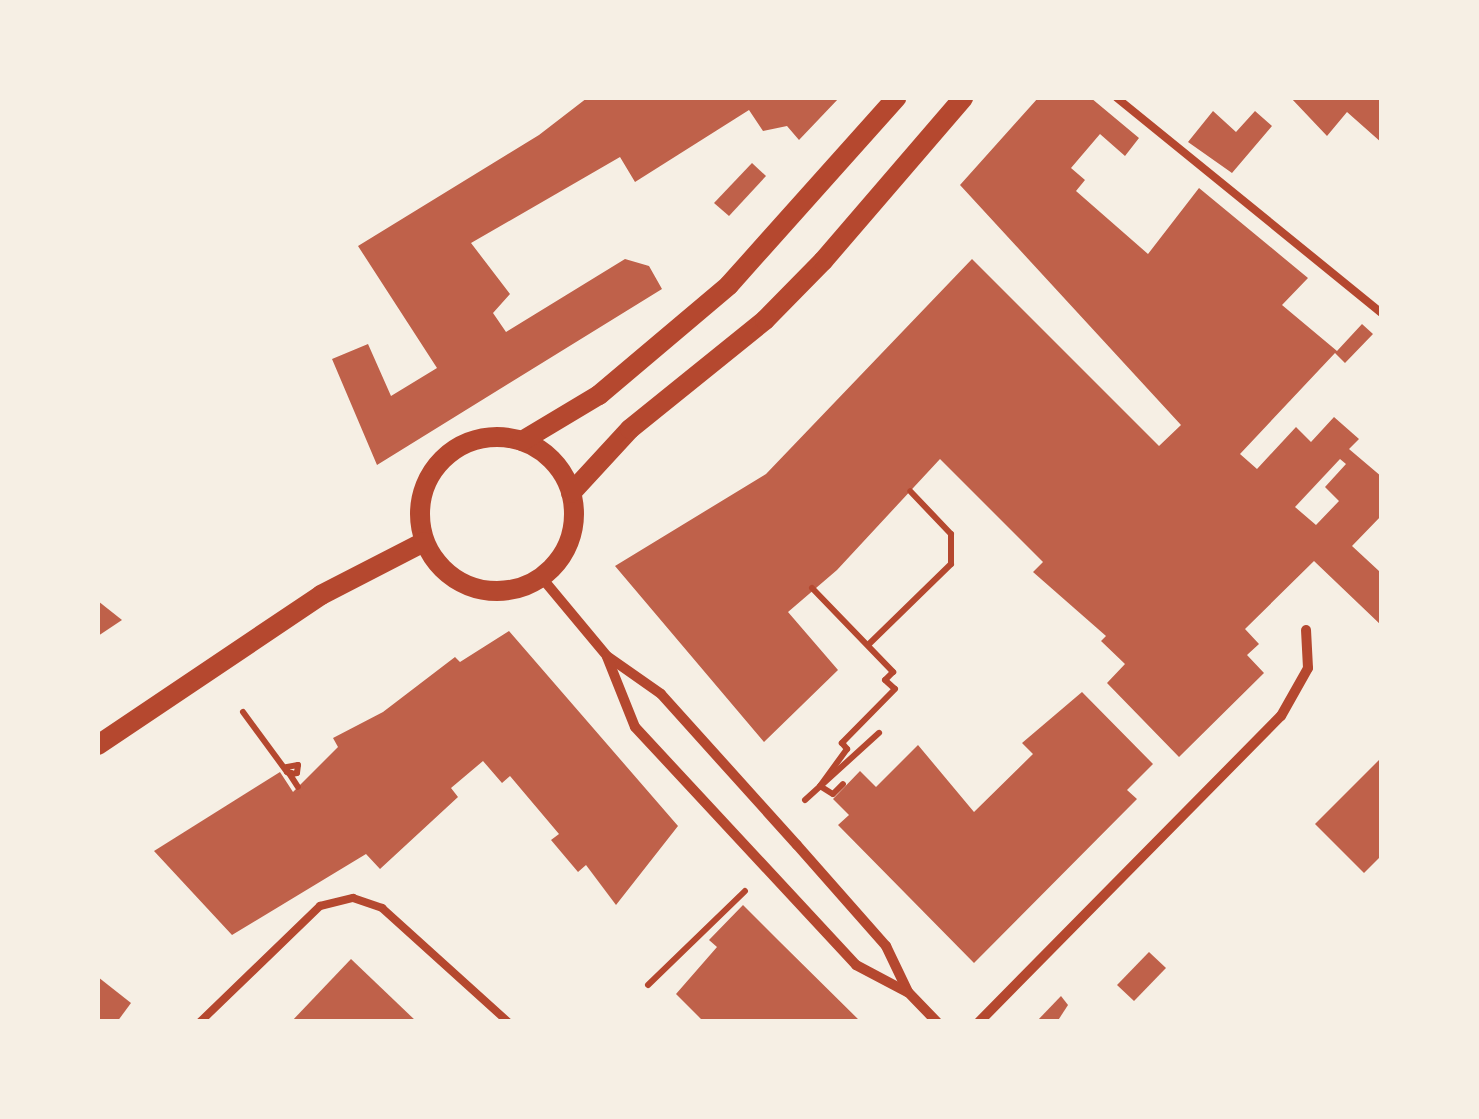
<!DOCTYPE html>
<html>
<head>
<meta charset="utf-8">
<style>
	body { margin:0 }
	#map { position:relative; width:1479px; height:1119px; overflow:hidden; background:#f6efe4; font-family:"Roboto Serif",serif }
	div>[style] { position:absolute }
	.building>* { inset:0; background:#bf614a }
	.path>* { height:6px; margin:-3px; padding:0 3px; transform-origin:3px; border-radius:3px; background:#b5482f }
	.service>* { height:8px; margin:-4px; padding:0 4px; transform-origin:4px; border-radius:4px; background:#b5482f }
	.minor>* { height:10px; margin:-5px; padding:0 5px; transform-origin:5px; border-radius:5px; background:#b5482f }
	.secondary>* { height:20px; margin:-10px; padding:0 10px; transform-origin:10px; border-radius:10px; background:#b5482f }
	.secondary>.ring { margin:-10px; padding:0; box-sizing:content-box; background:none; border:20px solid #b5482f; border-radius:50% }
	span { translate:-50% -50%; white-space:nowrap; text-align:center; line-height:1.15; -webkit-text-stroke:10px #f6efe4; paint-order:stroke }
	.frame { position:absolute; inset:0; border:100px solid #f6efe4; pointer-events:none }
</style>
</head>
<body>
<div id="map">
	<div class="building">
		<div style="clip-path:polygon(587px 98px,839px 98px,799px 140px,787px 126px,763px 131px,749px 110px,635px 182px,620px 157px,471px 243px,510px 294px,493px 313px,506px 332px,625px 259px,649px 266px,662px 289px,377px 465px,332px 359px,368px 344px,391px 396px,437px 368px,358px 246px,539px 135px)"></div>
		<div style="clip-path:polygon(evenodd,1038px 98px,1091px 98px,1139px 138px,1125px 156px,1100px 134px,1071px 168px,1085px 180px,1076px 191px,1148px 254px,1199px 188px,1308px 278px,1282px 305px,1337px 351px,1362px 324px,1373px 334px,1345px 363px,1335px 353px,1240px 454px,1257px 469px,1296px 427px,1311px 442px,1334px 417px,1359px 439px,1349px 449px,1382px 477px,1382px 515px,1352px 546px,1379px 571px,1382px 626px,1314px 561px,1245px 629px,1259px 644px,1247px 655px,1264px 673px,1179px 757px,1107px 683px,1125px 664px,1101px 641px,1106px 636px,1033px 572px,1043px 562px,940px 459px,837px 570px,788px 612px,838px 670px,764px 742px,615px 566px,766px 474px,972px 259px,1159px 446px,1181px 425px,960px 185px,1038px 98px,1340px 459px,1346px 464px,1325px 487px,1339px 501px,1316px 525px,1295px 507px,1340px 459px)"></div>
		<div style="clip-path:polygon(1291px 98px,1382px 98px,1382px 143px,1347px 112px,1327px 136px)"></div>
		<div style="clip-path:polygon(1213px 111px,1236px 132px,1255px 111px,1272px 126px,1232px 173px,1188px 142px)"></div>
		<div style="clip-path:polygon(752px 163px,766px 176px,729px 216px,714px 203px)"></div>
		<div style="clip-path:polygon(98px 601px,122px 620px,98px 636px)"></div>
		<div style="clip-path:polygon(509px 631px,678px 826px,616px 905px,586px 865px,578px 872px,551px 840px,559px 834px,510px 776px,502px 783px,483px 761px,451px 788px,458px 797px,380px 869px,366px 854px,232px 935px,154px 851px,280px 772px,293px 792px,338px 747px,333px 738px,383px 712px,455px 657px,460px 662px)"></div>
		<div style="clip-path:polygon(1082px 692px,1153px 764px,1127px 790px,1137px 799px,974px 963px,838px 825px,849px 815px,833px 799px,860px 771px,876px 787px,918px 745px,974px 812px,1033px 754px,1022px 743px)"></div>
		<div style="clip-path:polygon(1382px 757px,1382px 855px,1364px 873px,1315px 824px)"></div>
		<div style="clip-path:polygon(743px 905px,779px 941px,861px 1022px,704px 1022px,676px 994px,717px 947px,709px 940px)"></div>
		<div style="clip-path:polygon(1149px 952px,1166px 968px,1134px 1001px,1117px 985px)"></div>
		<div style="clip-path:polygon(351px 959px,417px 1022px,291px 1022px)"></div>
		<div style="clip-path:polygon(98px 977px,131px 1003px,117px 1022px,98px 1022px)"></div>
		<div style="clip-path:polygon(1061px 996px,1068px 1005px,1057px 1022px,1036px 1022px)"></div>
	</div>
	<div class="path">
		<div style="left:812px;top:588px;width:117px;rotate:46deg"></div>
		<div style="left:893px;top:672px;width:11px;rotate:135deg"></div>
		<div style="left:885px;top:680px;width:13px;rotate:42deg"></div>
		<div style="left:895px;top:689px;width:76px;rotate:134.5deg"></div>
		<div style="left:842px;top:743px;width:8px;rotate:50deg"></div>
		<div style="left:847px;top:749px;width:46px;rotate:126.1deg"></div>
		<div style="left:820px;top:786px;width:15px;rotate:32deg"></div>
		<div style="left:833px;top:794px;width:14px;rotate:-45deg"></div>
		<div style="left:868px;top:645px;width:116px;rotate:-44.3deg"></div>
		<div style="left:951px;top:564px;width:30px;rotate:-90deg"></div>
		<div style="left:951px;top:534px;width:59px;rotate:-133.6deg"></div>
		<div style="left:243px;top:712px;width:74px;rotate:53.7deg"></div>
		<div style="left:287px;top:772px;width:2px;rotate:27deg"></div>
		<div style="left:289px;top:773px;width:2px"></div>
		<div style="left:291px;top:773px;width:1px;rotate:45deg"></div>
		<div style="left:292px;top:774px;width:5px;rotate:-11deg"></div>
		<div style="left:297px;top:773px;width:8px;rotate:-83deg"></div>
		<div style="left:298px;top:765px;width:11px;rotate:170deg"></div>
		<div style="left:287px;top:767px;width:3px;rotate:90deg"></div>
		<div style="left:287px;top:770px;width:20px;rotate:57deg"></div>
		<div style="left:805px;top:800px;width:100px;rotate:-42.2deg"></div>
		<div style="left:648px;top:985px;width:135px;rotate:-44.1deg"></div>
	</div>
	<div class="service">
		<div style="left:1117px;top:98px;width:341px;rotate:39.1deg"></div>
		<div style="left:200px;top:1022px;width:167px;rotate:-44deg"></div>
		<div style="left:320px;top:906px;width:34px;rotate:-14deg"></div>
		<div style="left:353px;top:898px;width:31px;rotate:19deg"></div>
		<div style="left:382px;top:908px;width:170px;rotate:42.1deg"></div>
	</div>
	<div class="minor">
		<div style="left:542px;top:578px;width:102px;rotate:50.2deg"></div>
		<div style="left:607px;top:656px;width:66px;rotate:35.1deg"></div>
		<div style="left:661px;top:694px;width:203px;rotate:48deg"></div>
		<div style="left:797px;top:845px;width:135px;rotate:48.6deg"></div>
		<div style="left:886px;top:946px;width:51px;rotate:64.4deg"></div>
		<div style="left:908px;top:992px;width:42px;rotate:46deg"></div>
		<div style="left:607px;top:657px;width:75px;rotate:68.2deg"></div>
		<div style="left:635px;top:727px;width:325px;rotate:47.1deg"></div>
		<div style="left:856px;top:965px;width:58px;rotate:27.9deg"></div>
		<div style="left:979px;top:1022px;width:430px;rotate:-45.4deg"></div>
		<div style="left:1281px;top:716px;width:55px;rotate:-60.6deg"></div>
		<div style="left:1308px;top:668px;width:38px;rotate:-93deg"></div>
	</div>
	<div class="secondary">
		<div class="ring" style="left:420px;top:437px;width:134px;height:134px"></div>
		<div style="left:522px;top:441px;width:90px;rotate:-30.9deg"></div>
		<div style="left:599px;top:395px;width:170px;rotate:-40.2deg"></div>
		<div style="left:729px;top:285px;width:251px;rotate:-48.2deg"></div>
		<div style="left:571px;top:493px;width:87px;rotate:-47.3deg"></div>
		<div style="left:630px;top:429px;width:174px;rotate:-38.9deg"></div>
		<div style="left:765px;top:320px;width:83px;rotate:-45.5deg"></div>
		<div style="left:823px;top:261px;width:215px;rotate:-49.3deg"></div>
		<div style="left:98px;top:745px;width:269px;rotate:-33.9deg"></div>
		<div style="left:321px;top:595px;width:116px;rotate:-27.2deg"></div>
	</div>
	<div class="frame"></div>
</div>
</body>
</html>
